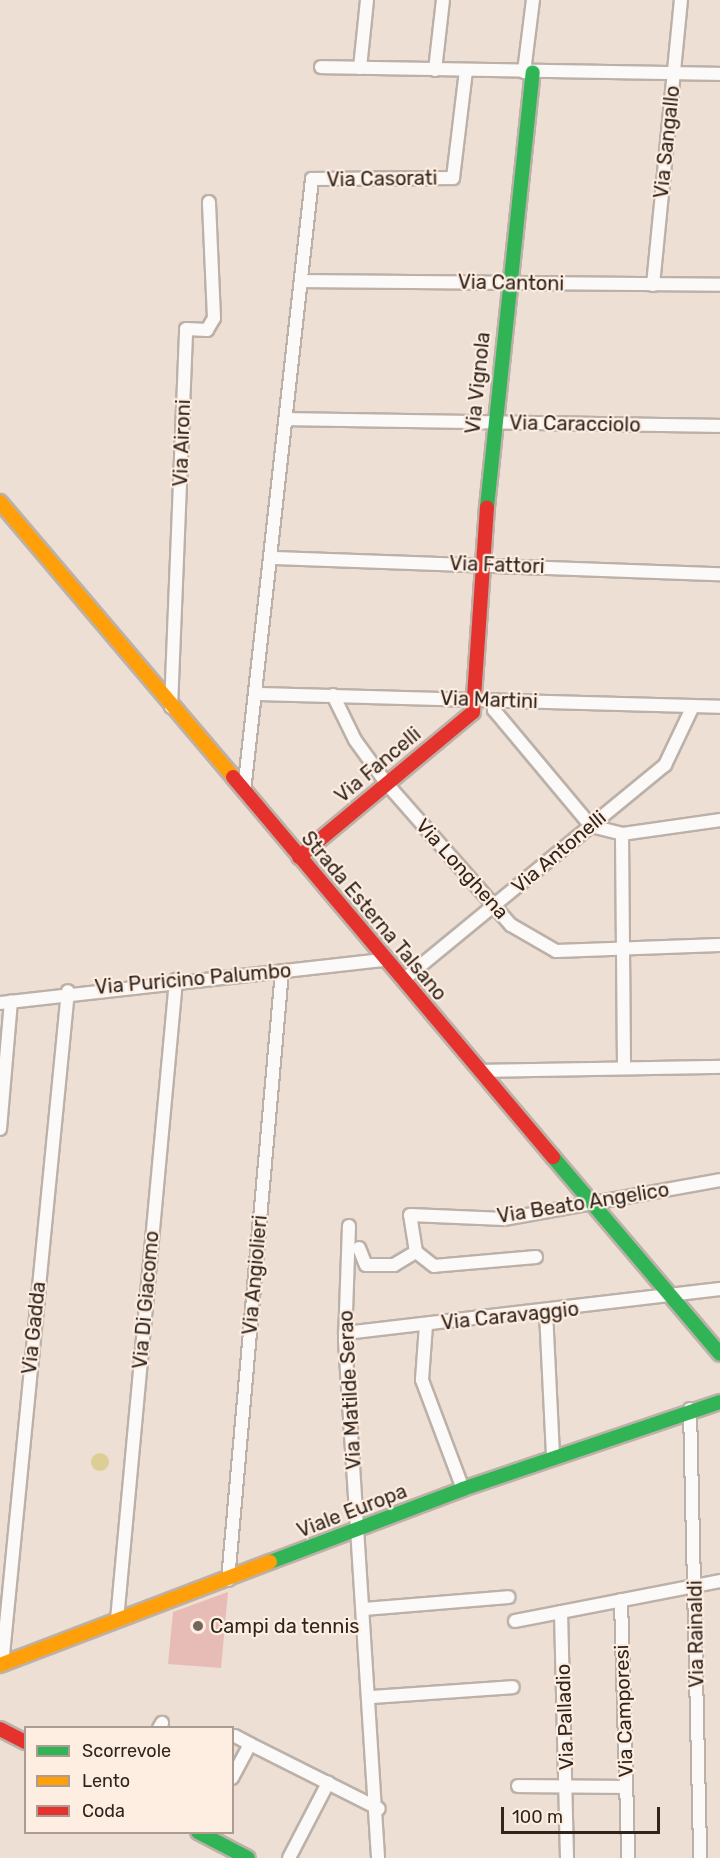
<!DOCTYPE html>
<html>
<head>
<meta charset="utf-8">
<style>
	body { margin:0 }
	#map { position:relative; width:720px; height:1858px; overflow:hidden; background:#eedfd4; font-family:Rubik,sans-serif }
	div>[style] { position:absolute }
	.green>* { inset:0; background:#e8bcb6 }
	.water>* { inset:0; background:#ddce96 }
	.round { border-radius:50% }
	.roads { filter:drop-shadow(2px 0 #bcb1a8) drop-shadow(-2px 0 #bcb1a8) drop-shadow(0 2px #bcb1a8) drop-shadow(0 -2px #bcb1a8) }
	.street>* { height:12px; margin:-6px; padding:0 6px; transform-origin:6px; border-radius:6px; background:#fcfaf9 }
	.fast>* { height:14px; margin:-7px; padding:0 7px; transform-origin:7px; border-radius:7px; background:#30b455 }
	.slow>* { height:14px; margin:-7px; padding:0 7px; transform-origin:7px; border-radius:7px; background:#ff9f0a }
	.jam>* { height:14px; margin:-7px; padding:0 7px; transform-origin:7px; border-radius:7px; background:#e5322d }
	.dots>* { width:16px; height:16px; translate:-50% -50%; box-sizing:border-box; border:3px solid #feede1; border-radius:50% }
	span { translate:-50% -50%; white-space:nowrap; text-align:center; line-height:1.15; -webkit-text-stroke:4.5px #feede1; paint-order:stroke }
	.street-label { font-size:20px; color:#2f251d }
	.poi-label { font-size:20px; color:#2f251d }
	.left { translate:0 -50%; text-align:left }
	.legend { position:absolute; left:24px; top:1726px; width:210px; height:108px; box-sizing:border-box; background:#feede1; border:2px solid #ab9d93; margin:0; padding:8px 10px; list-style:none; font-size:18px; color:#2f251d }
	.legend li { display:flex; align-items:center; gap:12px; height:30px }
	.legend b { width:30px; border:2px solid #ab9d93 }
	.scale { position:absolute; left:501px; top:1807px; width:159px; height:27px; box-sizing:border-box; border:3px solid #2f251d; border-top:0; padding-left:8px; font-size:18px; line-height:21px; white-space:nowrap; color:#2f251d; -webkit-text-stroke:4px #feede1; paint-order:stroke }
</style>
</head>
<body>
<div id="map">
	<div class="green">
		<div style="clip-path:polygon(228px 1592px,221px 1668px,168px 1664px,173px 1612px)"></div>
	</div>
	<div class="water">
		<div class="round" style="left:91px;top:1453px;width:18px;height:18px"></div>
	</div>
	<div class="roads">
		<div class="street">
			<div style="left:321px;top:67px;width:399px;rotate:1deg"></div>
			<div style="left:360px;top:68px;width:68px;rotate:-84.1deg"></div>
			<div style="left:435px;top:70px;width:70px;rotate:-83.5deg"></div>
			<div style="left:524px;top:72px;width:73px;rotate:-82.9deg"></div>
			<div style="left:303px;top:281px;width:417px;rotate:0.5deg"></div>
			<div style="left:653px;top:285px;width:286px;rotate:-84.4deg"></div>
			<div style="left:287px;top:419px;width:433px;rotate:0.9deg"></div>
			<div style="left:274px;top:558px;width:446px;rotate:2.1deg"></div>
			<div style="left:259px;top:694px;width:461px;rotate:1.6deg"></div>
			<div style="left:333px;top:695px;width:50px;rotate:63.9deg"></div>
			<div style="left:355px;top:740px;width:54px;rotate:54deg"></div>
			<div style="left:387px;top:784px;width:188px;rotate:48.7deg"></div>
			<div style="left:511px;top:925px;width:52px;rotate:30deg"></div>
			<div style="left:556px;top:951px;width:164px;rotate:-2.1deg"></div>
			<div style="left:495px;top:700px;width:10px;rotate:96deg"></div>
			<div style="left:494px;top:710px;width:151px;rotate:50.1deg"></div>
			<div style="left:591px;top:826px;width:32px;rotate:14deg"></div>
			<div style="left:622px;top:834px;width:99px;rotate:-8.1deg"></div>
			<div style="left:171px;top:707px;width:378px;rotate:-87.7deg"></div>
			<div style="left:186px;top:329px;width:21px;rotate:3deg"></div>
			<div style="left:207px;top:330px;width:14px;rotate:-60deg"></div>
			<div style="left:214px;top:318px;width:116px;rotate:-92.5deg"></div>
			<div style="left:244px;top:791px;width:616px;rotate:-83.66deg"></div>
			<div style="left:312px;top:179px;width:141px;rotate:-0.4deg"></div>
			<div style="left:453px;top:178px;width:108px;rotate:-83.1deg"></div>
			<div style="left:622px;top:834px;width:231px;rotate:89.5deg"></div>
			<div style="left:403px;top:980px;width:339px;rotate:-39.4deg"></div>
			<div style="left:665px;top:765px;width:65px;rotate:-64.6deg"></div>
			<div style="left:0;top:1003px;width:388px;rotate:-6.4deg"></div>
			<div style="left:481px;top:1071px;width:239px;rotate:-1deg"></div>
			<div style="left:0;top:1129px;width:128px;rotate:-85.1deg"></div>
			<div style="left:349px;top:1226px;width:114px;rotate:92deg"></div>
			<div style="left:345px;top:1340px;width:519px;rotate:86.35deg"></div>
			<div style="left:359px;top:1248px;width:18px;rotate:68deg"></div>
			<div style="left:366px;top:1265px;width:28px"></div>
			<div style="left:394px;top:1265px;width:26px;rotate:-31deg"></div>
			<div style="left:536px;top:1257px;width:102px;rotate:175deg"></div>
			<div style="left:434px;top:1266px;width:23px;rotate:-142deg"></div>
			<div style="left:416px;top:1252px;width:37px;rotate:-99deg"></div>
			<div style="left:410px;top:1215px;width:94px;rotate:2.4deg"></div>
			<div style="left:504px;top:1219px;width:219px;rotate:-10.2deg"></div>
			<div style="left:546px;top:1312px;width:145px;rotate:87.2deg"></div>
			<div style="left:426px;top:1325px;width:55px;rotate:94.2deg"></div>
			<div style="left:422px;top:1380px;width:116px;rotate:69.4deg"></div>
			<div style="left:345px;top:1333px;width:378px;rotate:-6.7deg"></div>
			<div style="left:690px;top:1409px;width:449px;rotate:88.7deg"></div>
			<div style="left:228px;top:1580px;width:611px;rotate:-84.93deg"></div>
			<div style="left:621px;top:1600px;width:258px;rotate:88.4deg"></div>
			<div style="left:364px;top:1609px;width:145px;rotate:-4.7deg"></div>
			<div style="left:561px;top:1612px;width:246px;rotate:88.6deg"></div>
			<div style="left:117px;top:1620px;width:643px;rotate:-84.73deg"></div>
			<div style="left:515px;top:1621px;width:209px;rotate:-11deg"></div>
			<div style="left:2px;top:1665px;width:677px;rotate:-84.41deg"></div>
			<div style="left:371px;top:1697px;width:142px;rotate:-4deg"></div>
			<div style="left:159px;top:1728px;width:6px;rotate:-59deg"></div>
			<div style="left:235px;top:1736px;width:17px;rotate:28deg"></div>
			<div style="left:232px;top:1778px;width:38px;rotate:-62deg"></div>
			<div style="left:250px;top:1744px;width:144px;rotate:26.7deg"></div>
			<div style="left:518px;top:1786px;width:108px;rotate:0.5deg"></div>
			<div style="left:289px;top:1858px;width:85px;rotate:-62.5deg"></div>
		</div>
		<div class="fast">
			<div style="left:487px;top:507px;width:437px;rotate:-84deg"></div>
			<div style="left:553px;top:1157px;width:258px;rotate:49.7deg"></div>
			<div style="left:270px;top:1562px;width:206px;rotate:-20.7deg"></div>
			<div style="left:463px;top:1489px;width:271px;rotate:-18.7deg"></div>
			<div style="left:198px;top:1832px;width:56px;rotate:27.5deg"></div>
		</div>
		<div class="slow">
			<div style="left:0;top:502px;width:360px;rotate:49.7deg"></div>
			<div style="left:0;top:1665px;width:289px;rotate:-20.9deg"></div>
		</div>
		<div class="jam">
			<div style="left:233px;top:777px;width:497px;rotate:49.9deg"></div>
			<div style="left:299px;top:857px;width:226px;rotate:-39.8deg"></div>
			<div style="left:473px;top:712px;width:205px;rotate:-86.1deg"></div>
			<div style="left:0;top:1729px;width:29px;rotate:27deg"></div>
		</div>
	</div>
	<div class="dots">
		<div style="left:198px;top:1626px;background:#72665d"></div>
	</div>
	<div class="street-label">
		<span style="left:667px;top:142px;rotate:-84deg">Via Sangallo</span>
		<span style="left:382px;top:179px;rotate:-1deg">Via Casorati</span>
		<span style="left:511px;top:283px;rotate:1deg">Via Cantoni</span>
		<span style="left:478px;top:383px;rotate:-84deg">Via Vignola</span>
		<span style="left:575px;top:424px;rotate:1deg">Via Caracciolo</span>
		<span style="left:182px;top:443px;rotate:-88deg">Via Aironi</span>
		<span style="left:497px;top:565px;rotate:2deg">Via Fattori</span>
		<span style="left:489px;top:700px;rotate:2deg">Via Martini</span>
		<span style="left:378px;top:765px;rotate:-40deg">Via Fancelli</span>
		<span style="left:559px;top:852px;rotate:-40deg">Via Antonelli</span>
		<span style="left:462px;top:869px;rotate:48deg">Via Longhena</span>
		<span style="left:374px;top:916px;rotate:50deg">Strada Esterna Talsano</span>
		<span style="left:193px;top:979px;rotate:-5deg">Via Puricino Palumbo</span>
		<span style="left:583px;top:1203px;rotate:-9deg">Via Beato Angelico</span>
		<span style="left:255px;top:1275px;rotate:-85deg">Via Angiolieri</span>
		<span style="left:146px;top:1300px;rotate:-85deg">Via Di Giacomo</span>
		<span style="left:510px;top:1316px;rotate:-6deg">Via Caravaggio</span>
		<span style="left:34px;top:1328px;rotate:-84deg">Via Gadda</span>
		<span style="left:350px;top:1390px;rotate:-93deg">Via Matilde Serao</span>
		<span style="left:352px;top:1511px;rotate:-21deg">Viale Europa</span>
		<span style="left:696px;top:1634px;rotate:-91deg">Via Rainaldi</span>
		<span style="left:624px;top:1711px;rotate:-92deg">Via Camporesi</span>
		<span style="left:565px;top:1717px;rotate:-92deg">Via Palladio</span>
	</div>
	<div class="poi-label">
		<span class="left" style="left:210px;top:1626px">Campi da tennis</span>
	</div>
	<ul class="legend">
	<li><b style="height:8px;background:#30b455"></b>Scorrevole</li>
	<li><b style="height:8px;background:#ff9f0a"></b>Lento</li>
	<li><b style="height:8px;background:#e5322d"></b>Coda</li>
	</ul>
	<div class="scale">100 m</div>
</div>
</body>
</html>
